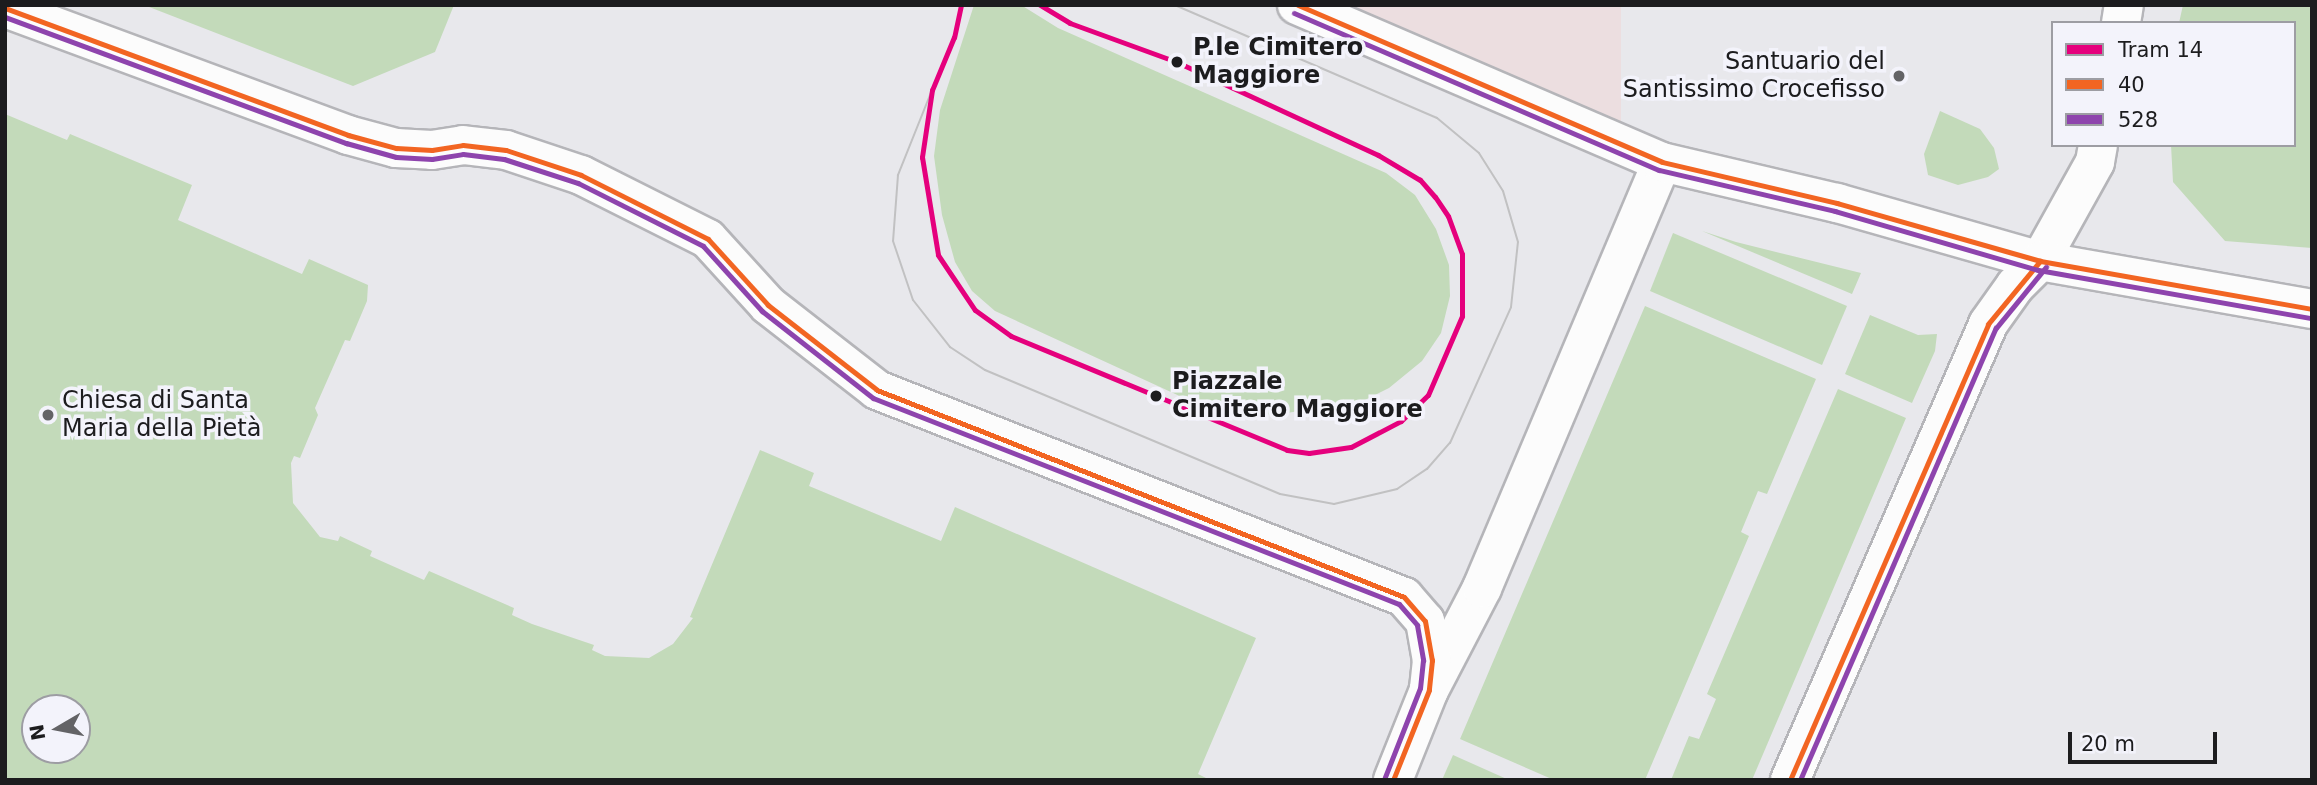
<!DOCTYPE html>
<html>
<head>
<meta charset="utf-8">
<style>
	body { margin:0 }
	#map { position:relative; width:2317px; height:785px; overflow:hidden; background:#e8e8ec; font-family:"DejaVu Sans",sans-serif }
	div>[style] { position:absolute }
	.industrial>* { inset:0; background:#ecdee0 }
	.green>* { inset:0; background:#c3daba }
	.roads { filter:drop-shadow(2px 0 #b5b5b9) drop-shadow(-2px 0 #b5b5b9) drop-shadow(0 2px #b5b5b9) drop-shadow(0 -2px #b5b5b9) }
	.minor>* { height:38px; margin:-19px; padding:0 19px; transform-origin:19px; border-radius:19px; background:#fcfcfc }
	.secondary>* { height:38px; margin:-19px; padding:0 19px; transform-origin:19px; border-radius:19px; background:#fcfcfc }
	.tram>* { height:2px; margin:-1px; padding:0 1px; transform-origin:1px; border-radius:1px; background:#c1c1c2 }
	.bus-1>* { height:5px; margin:-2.5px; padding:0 2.5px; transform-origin:2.5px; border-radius:2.5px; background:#f26522 }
	.bus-2>* { height:5px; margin:-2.5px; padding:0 2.5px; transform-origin:2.5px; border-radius:2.5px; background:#8e44ad }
	.tram-1>* { height:5px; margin:-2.5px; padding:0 2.5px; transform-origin:2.5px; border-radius:2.5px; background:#e5007d }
	.dots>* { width:19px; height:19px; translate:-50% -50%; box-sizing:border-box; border:4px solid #f3f3fb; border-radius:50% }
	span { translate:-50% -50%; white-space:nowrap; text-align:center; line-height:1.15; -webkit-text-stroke:7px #f3f3fb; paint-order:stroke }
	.stop-label { font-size:24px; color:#1c1c1e; font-weight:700 }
	.left { translate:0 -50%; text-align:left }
	.poi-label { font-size:24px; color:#1c1c1e }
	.right { translate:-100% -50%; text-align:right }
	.frame { position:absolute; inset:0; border:7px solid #1c1c1e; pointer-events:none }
	.legend { position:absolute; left:2051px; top:21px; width:245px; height:126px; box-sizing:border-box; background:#f3f3fb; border:2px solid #9d9da3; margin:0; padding:9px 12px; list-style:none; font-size:21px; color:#1c1c1e }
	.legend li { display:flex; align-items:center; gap:14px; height:35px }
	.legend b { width:35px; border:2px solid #9d9da3 }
	.north { position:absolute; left:21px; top:694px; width:70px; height:70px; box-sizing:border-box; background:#f3f3fb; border:2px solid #9d9da3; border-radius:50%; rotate:260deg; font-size:19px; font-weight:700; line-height:28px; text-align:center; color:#1c1c1e }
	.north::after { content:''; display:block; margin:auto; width:24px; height:32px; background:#636366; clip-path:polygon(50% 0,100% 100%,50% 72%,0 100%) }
	.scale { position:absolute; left:2068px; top:732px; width:149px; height:32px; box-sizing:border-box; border:4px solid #1c1c1e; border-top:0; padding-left:9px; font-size:21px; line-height:24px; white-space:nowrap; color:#1c1c1e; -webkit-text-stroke:5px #f3f3fb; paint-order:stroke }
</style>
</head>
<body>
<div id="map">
	<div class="industrial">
		<div style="clip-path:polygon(1312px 5px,1621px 5px,1621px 140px)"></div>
	</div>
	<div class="green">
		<div style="clip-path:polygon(144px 5px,454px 5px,435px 52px,353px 86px)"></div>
		<div style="clip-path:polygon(974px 5px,1021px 5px,1058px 28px,1386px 173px,1415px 195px,1436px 229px,1449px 265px,1450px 296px,1441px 333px,1422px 361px,1389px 388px,1365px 400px,1275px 415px,1241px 412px,1197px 404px,995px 311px,972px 291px,955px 262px,942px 215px,934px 156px,940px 110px)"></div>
		<div style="clip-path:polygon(2183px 5px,2312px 5px,2312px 248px,2225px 241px,2173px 182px,2171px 145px,2294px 145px,2294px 23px,2179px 23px)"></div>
		<div style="clip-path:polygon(1940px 111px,1980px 129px,1994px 148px,1999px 169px,1988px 177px,1958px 185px,1928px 175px,1924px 154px)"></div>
		<div style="clip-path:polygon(evenodd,5px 114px,67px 140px,70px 134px,192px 185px,178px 220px,302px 274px,309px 259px,368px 285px,367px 301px,350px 341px,345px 340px,315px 408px,318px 415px,300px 458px,294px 456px,291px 463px,293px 503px,320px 537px,338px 541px,340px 536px,372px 551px,370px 556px,424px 580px,429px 571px,514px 608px,512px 615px,532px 624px,594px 645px,592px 650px,605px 656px,649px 658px,673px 644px,693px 618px,690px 617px,760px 450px,814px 473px,809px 486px,941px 541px,955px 507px,1256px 638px,1198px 774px,1210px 780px,5px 780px,5px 114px,35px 708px,77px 708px,77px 750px,35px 750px,35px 708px)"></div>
		<div style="clip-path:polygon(1702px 231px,1736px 242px,1861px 273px,1852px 294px)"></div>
		<div style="clip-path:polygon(1673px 233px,1847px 306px,1822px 365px,1650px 291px)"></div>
		<div style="clip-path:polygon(1645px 306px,1816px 379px,1767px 494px,1758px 491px,1741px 532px,1749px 536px,1645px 780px,1554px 780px,1460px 739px)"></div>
		<div style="clip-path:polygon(1870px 315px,1918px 335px,1937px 334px,1935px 351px,1912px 403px,1845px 374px)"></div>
		<div style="clip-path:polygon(1838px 389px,1906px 418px,1752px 780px,1671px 780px,1689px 736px,1699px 739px,1716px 699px,1707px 694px)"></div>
		<div style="clip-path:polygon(1453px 755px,1509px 780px,1442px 780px)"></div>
	</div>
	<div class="roads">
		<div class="minor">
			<div style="left:2121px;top:23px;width:18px;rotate:-81deg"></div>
			<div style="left:1429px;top:690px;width:115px;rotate:-62.5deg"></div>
			<div style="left:1482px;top:588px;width:462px;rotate:-67.1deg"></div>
			<div style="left:1790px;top:780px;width:497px;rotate:-66.5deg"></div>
			<div style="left:1988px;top:324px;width:47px;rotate:-54.6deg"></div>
			<div style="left:2015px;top:286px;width:35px;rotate:-45deg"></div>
			<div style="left:2040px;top:261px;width:113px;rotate:-60.9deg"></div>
			<div style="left:2095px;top:162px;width:17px;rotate:-80deg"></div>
		</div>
		<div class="secondary">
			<div style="left:1297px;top:5px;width:397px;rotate:23.3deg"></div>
			<div style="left:1662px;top:162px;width:180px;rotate:13.2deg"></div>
			<div style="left:1837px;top:203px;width:211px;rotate:15.9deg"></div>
			<div style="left:2040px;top:261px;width:276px;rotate:10deg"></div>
			<div style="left:5px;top:8px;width:366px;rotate:20.3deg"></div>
			<div style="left:348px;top:135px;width:50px;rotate:15.2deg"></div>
			<div style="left:396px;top:148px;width:36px;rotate:3deg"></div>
			<div style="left:432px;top:150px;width:31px;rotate:-9deg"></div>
			<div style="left:463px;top:145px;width:43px;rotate:6.6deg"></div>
			<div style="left:506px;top:150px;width:79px;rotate:18.4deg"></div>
			<div style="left:581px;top:175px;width:142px;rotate:26.7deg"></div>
			<div style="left:708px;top:239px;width:89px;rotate:47.7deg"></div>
			<div style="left:768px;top:305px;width:138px;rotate:37.9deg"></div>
			<div style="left:877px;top:390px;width:566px;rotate:21.44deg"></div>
			<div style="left:1404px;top:597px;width:32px;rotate:49deg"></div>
			<div style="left:1425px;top:621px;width:40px;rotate:80deg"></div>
			<div style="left:1432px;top:660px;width:30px;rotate:96deg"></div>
			<div style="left:1429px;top:690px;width:97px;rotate:111.8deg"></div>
		</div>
	</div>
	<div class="tram">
		<div style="left:932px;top:90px;width:92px;rotate:111.8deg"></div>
		<div style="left:898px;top:175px;width:66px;rotate:94.3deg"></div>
		<div style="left:893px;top:241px;width:62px;rotate:71.3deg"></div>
		<div style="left:913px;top:300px;width:60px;rotate:51.8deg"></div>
		<div style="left:950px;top:347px;width:42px;rotate:33.3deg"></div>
		<div style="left:985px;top:370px;width:320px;rotate:22.8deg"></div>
		<div style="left:1280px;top:494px;width:55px;rotate:10.5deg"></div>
		<div style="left:1334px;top:504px;width:65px;rotate:-13.4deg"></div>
		<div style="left:1397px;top:489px;width:36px;rotate:-34deg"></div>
		<div style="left:1427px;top:469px;width:35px;rotate:-49deg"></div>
		<div style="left:1450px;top:443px;width:149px;rotate:-65.8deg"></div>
		<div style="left:1511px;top:307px;width:65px;rotate:-83.9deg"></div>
		<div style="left:1518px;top:242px;width:53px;rotate:-106.4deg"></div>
		<div style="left:1503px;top:191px;width:45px;rotate:-122.3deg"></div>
		<div style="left:1479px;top:153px;width:55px;rotate:-140.2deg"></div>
		<div style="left:1437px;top:118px;width:285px;rotate:-156.7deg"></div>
	</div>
	<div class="bus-1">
		<div style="left:1298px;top:5px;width:396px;rotate:23.3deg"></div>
		<div style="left:1662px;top:162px;width:180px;rotate:13.2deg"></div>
		<div style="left:1837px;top:203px;width:211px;rotate:15.9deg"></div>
		<div style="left:2040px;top:261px;width:276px;rotate:10deg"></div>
		<div style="left:5px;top:8px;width:366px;rotate:20.3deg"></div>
		<div style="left:348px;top:135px;width:50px;rotate:15.2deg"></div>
		<div style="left:396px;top:148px;width:36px;rotate:3deg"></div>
		<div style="left:432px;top:150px;width:31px;rotate:-9deg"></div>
		<div style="left:463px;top:145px;width:43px;rotate:6.6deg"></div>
		<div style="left:506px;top:150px;width:79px;rotate:18.4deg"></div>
		<div style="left:581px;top:175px;width:142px;rotate:26.7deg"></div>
		<div style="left:708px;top:239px;width:89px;rotate:47.7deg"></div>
		<div style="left:768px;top:305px;width:138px;rotate:37.9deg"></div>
		<div style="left:877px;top:390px;width:566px;rotate:21.44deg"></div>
		<div style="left:1404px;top:597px;width:32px;rotate:49deg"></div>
		<div style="left:1425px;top:621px;width:40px;rotate:80deg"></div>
		<div style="left:1432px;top:660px;width:30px;rotate:96deg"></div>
		<div style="left:1429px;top:690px;width:97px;rotate:111.8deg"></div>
		<div style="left:1790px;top:780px;width:497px;rotate:-66.5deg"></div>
		<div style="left:1988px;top:324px;width:82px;rotate:-50.5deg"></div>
	</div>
	<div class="bus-2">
		<div style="left:1294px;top:13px;width:397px;rotate:23.3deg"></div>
		<div style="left:1659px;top:170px;width:181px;rotate:13.1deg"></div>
		<div style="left:1835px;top:211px;width:211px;rotate:16.2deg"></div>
		<div style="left:2038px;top:270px;width:276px;rotate:10deg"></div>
		<div style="left:5px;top:17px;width:364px;rotate:20.3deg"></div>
		<div style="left:346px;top:143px;width:52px;rotate:15.6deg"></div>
		<div style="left:396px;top:157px;width:36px;rotate:3deg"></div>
		<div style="left:432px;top:159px;width:31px;rotate:-9deg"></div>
		<div style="left:463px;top:154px;width:41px;rotate:7deg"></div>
		<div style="left:504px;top:159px;width:78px;rotate:18deg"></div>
		<div style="left:578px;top:183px;width:140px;rotate:26.7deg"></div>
		<div style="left:703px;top:246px;width:88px;rotate:47.8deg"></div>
		<div style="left:762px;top:311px;width:141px;rotate:38.1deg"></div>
		<div style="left:873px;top:398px;width:565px;rotate:21.39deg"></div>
		<div style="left:1399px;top:604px;width:28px;rotate:49deg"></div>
		<div style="left:1417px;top:625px;width:36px;rotate:80deg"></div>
		<div style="left:1423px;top:660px;width:28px;rotate:96deg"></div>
		<div style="left:1420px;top:688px;width:96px;rotate:111.5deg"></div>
		<div style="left:1800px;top:780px;width:493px;rotate:-66.6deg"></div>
		<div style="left:1996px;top:328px;width:79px;rotate:-50.7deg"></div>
	</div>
	<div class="tram-1">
		<div style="left:961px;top:5px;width:33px;rotate:102deg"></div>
		<div style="left:954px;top:37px;width:57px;rotate:112.5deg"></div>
		<div style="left:932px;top:90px;width:68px;rotate:98.5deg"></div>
		<div style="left:922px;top:157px;width:99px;rotate:80.7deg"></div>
		<div style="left:938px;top:255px;width:66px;rotate:56.1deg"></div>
		<div style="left:975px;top:310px;width:44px;rotate:35.8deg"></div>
		<div style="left:1011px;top:336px;width:299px;rotate:22.4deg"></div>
		<div style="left:1287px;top:450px;width:22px;rotate:8deg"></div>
		<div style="left:1309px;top:453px;width:42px;rotate:-8.1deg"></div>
		<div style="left:1351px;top:447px;width:56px;rotate:-27.5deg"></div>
		<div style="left:1401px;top:421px;width:37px;rotate:-44deg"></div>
		<div style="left:1428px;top:395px;width:86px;rotate:-66.7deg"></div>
		<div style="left:1462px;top:316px;width:62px;rotate:-90deg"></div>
		<div style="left:1462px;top:254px;width:40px;rotate:-110.2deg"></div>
		<div style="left:1448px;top:216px;width:23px;rotate:-124deg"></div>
		<div style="left:1435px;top:197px;width:23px;rotate:-131deg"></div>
		<div style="left:1420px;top:180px;width:49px;rotate:-149.2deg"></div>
		<div style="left:1378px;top:155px;width:221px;rotate:-155.2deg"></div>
		<div style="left:1177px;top:62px;width:114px;rotate:-160deg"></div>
		<div style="left:1070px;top:23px;width:35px;rotate:-149deg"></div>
	</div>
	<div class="dots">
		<div style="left:1177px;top:62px;background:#1c1c1e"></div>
		<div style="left:1899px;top:76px;background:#636366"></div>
		<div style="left:1156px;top:396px;background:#1c1c1e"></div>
		<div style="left:48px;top:415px;background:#636366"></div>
	</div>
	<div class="stop-label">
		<span class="left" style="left:1193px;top:62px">P.le Cimitero<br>Maggiore</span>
		<span class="left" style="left:1172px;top:396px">Piazzale<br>Cimitero Maggiore</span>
	</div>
	<div class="poi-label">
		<span class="right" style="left:1885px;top:76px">Santuario del<br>Santissimo Crocefisso</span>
		<span class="left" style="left:62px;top:415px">Chiesa di Santa<br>Maria della Pietà</span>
	</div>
	<div class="frame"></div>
	<ul class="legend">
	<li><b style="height:9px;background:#e5007d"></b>Tram 14</li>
	<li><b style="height:9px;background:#f26522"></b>40</li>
	<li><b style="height:9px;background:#8e44ad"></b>528</li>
	</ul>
	<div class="north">N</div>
	<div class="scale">20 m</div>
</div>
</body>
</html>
